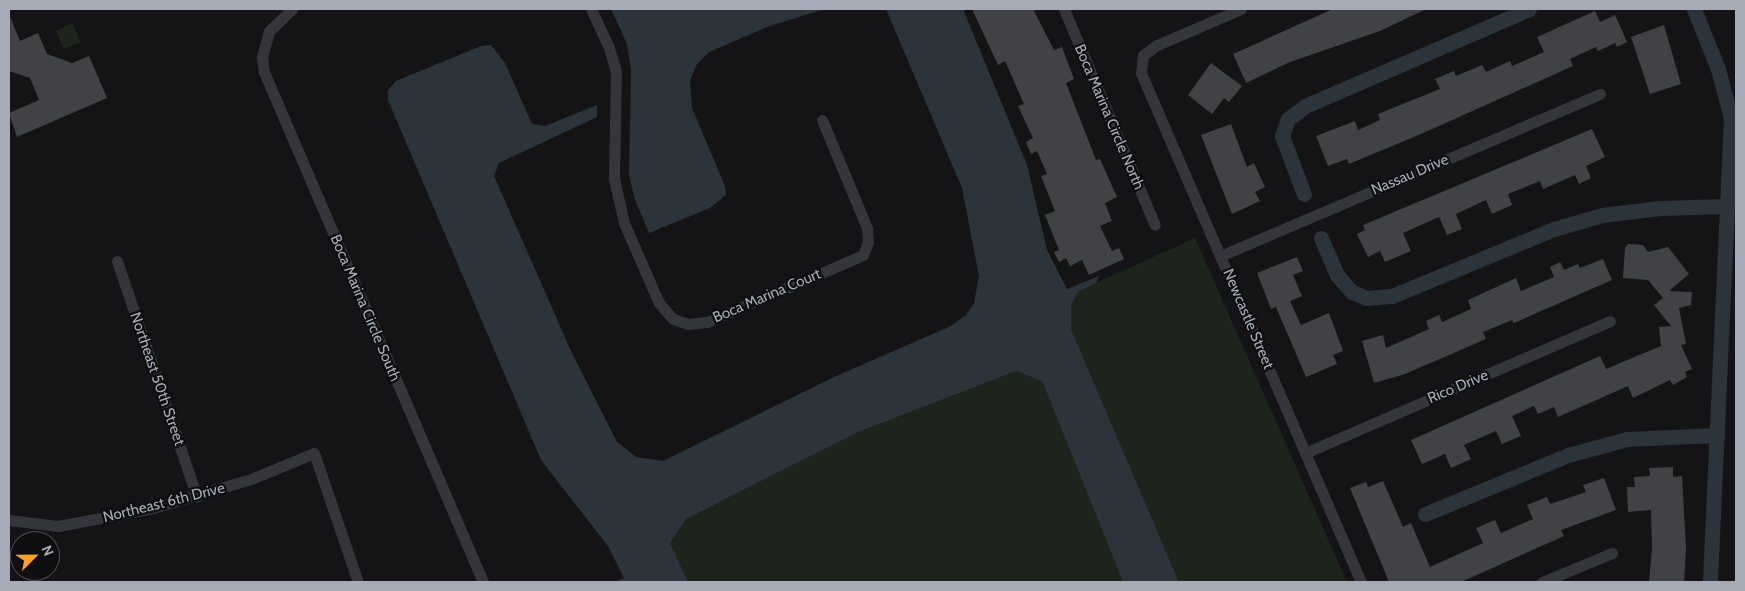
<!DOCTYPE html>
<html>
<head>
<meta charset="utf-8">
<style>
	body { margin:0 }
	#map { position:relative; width:1745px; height:591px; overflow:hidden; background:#141416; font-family:Cabin,sans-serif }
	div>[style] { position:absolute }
	.green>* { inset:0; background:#1c241c }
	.water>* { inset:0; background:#2a343a }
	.canal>* { height:15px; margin:-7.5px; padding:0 7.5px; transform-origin:7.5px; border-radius:7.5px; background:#2a343a }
	.building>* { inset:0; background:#404246 }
	.street>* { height:11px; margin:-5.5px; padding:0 5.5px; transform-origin:5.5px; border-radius:5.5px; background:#35363b }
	span { translate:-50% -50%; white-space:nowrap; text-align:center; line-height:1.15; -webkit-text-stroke:4.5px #0f0f11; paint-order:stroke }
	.street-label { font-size:15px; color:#a5acb7 }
	.frame { position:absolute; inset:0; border:10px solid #a5acb7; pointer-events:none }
	.north { position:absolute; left:10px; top:531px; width:50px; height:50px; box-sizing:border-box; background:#0f0f11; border:1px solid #4b4e53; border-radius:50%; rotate:67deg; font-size:14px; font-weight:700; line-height:20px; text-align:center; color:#a5acb7 }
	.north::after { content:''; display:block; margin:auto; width:18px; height:22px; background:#fba127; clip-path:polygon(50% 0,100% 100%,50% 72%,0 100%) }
</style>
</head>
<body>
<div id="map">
	<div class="green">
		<div style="clip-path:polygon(72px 23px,81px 42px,64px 49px,56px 31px)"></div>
		<div style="clip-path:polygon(1195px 238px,1347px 582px,1179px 582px,1071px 329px,1071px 306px,1078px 291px)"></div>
		<div style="clip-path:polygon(1016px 371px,1042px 381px,1123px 582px,688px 582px,670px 543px,686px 519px,856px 433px)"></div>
	</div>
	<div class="water">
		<div style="clip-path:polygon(611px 9px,825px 9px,770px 26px,709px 52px,697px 64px,690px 80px,692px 108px,725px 186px,726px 195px,710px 208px,649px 233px,635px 200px,629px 175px,631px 69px,627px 44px)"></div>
		<div style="clip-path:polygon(886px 9px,963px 9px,1027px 165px,1047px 250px,1067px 289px,1099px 276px,1096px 283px,1078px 292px,1071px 306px,1071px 329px,1179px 582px,1123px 582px,1042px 381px,1016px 371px,856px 433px,686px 519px,670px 543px,688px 582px,614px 582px,624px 578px,608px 546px,541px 460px,388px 100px,388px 90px,396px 81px,481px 46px,491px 45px,505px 63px,532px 124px,545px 126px,597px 105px,597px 117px,499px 163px,494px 176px,571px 351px,617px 442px,636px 457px,663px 461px,834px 377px,951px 326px,966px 315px,974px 303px,979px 276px,962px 188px)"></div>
	</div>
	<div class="canal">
		<div style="left:1694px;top:9px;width:65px;rotate:68.2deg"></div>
		<div style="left:1718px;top:69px;width:51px;rotate:75.1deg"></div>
		<div style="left:1731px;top:118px;width:464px;rotate:92.6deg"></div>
		<div style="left:1304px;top:194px;width:62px;rotate:-110.8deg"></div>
		<div style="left:1282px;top:136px;width:18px;rotate:-71deg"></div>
		<div style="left:1288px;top:119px;width:21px;rotate:-37deg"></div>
		<div style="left:1305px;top:106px;width:244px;rotate:-23.4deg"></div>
		<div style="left:1321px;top:238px;width:40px;rotate:66.6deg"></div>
		<div style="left:1337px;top:275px;width:23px;rotate:49deg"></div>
		<div style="left:1352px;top:292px;width:16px;rotate:22deg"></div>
		<div style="left:1367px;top:298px;width:25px;rotate:-5deg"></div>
		<div style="left:1392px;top:296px;width:175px;rotate:-22.5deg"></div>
		<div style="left:1554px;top:229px;width:50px;rotate:-16.3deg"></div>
		<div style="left:1602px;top:215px;width:58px;rotate:-6.9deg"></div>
		<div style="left:1660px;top:208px;width:67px;rotate:-1.7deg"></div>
		<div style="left:1425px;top:514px;width:155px;rotate:-22.4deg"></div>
		<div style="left:1568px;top:455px;width:61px;rotate:-15.2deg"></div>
		<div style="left:1627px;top:439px;width:90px;rotate:-2.5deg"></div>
	</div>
	<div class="building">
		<div style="clip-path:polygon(972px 9px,1033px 9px,1054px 50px,1062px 47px,1074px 79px,1066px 83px,1096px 160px,1100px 159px,1117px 197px,1105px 203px,1112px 221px,1100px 226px,1112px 251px,1119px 248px,1124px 259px,1089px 275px,1082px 260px,1070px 266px,1066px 258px,1059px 262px,1054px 252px,1059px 250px,1045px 215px,1055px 211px,1041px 176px,1047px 174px,1037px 151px,1031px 154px,1026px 142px,1033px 138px,1018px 106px,1024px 104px,1005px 61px,998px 65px)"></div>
		<div style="clip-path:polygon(1333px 9px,1426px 9px,1380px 31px,1290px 62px,1246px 83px,1233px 54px)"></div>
		<div style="clip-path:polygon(1595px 11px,1600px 22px,1615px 15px,1627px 42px,1617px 47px,1615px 43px,1598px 51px,1596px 47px,1570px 59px,1573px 66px,1421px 134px,1349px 164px,1347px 159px,1328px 166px,1316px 136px,1355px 121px,1358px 130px,1380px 120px,1378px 114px,1440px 89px,1435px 79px,1454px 71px,1456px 76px,1482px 65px,1486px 72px,1510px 61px,1512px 66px,1544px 52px,1537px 37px)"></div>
		<div style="clip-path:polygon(9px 14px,20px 41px,38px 33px,47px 54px,72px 63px,89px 56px,107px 98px,17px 137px,9px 113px,39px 100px,30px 78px,9px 71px)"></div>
		<div style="clip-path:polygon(1664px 25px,1681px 84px,1650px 94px,1631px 37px)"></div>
		<div style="clip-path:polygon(1211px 63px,1242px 86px,1229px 102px,1224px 98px,1212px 114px,1188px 95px)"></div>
		<div style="clip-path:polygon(1231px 124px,1247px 167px,1254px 163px,1265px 187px,1255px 192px,1260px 201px,1232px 214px,1201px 135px)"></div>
		<div style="clip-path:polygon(1592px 129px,1605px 157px,1586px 166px,1591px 178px,1579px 184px,1575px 175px,1543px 189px,1540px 181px,1508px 194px,1512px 205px,1492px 214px,1486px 200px,1456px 214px,1462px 229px,1447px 235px,1439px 217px,1403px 233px,1411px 251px,1385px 262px,1380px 251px,1368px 257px,1357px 234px,1365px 230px,1363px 225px)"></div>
		<div style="clip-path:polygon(1628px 244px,1643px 245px,1648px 252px,1668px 247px,1689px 274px,1669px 291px,1692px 292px,1691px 305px,1679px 308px,1686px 344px,1681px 345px,1692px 369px,1685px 372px,1687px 377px,1673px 385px,1670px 380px,1633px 398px,1628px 386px,1558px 417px,1554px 407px,1538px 414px,1534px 406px,1512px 416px,1521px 436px,1502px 444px,1496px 431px,1464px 445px,1471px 459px,1451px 468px,1445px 454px,1422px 464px,1411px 440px,1600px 356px,1606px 369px,1661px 346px,1659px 327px,1671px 326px,1654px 305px,1663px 298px,1648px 280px,1623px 278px,1625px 248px)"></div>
		<div style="clip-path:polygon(1297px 257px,1303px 271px,1293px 275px,1302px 296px,1290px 301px,1301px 325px,1329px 313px,1343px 351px,1333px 355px,1337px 364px,1306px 377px,1276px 307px,1271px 309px,1257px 273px)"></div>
		<div style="clip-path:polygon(1603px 259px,1612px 280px,1514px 323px,1512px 320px,1483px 332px,1486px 339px,1405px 374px,1374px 383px,1362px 341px,1383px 335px,1386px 348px,1429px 329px,1426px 321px,1439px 315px,1442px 322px,1471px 309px,1468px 300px,1516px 278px,1521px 291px,1554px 277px,1550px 267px,1560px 262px,1564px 270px,1578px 264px,1580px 268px)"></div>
		<div style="clip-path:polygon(1673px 467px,1673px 477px,1682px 476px,1686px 548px,1684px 582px,1649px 582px,1652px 549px,1651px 510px,1628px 512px,1627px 487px,1635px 487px,1634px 477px,1650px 476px,1649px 468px)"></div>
		<div style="clip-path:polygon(1604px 478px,1616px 510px,1561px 530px,1564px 536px,1461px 582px,1389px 582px,1350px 488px,1366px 482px,1368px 487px,1383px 481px,1403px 527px,1411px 523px,1430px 567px,1483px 543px,1476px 528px,1495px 520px,1501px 533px,1533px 519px,1527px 505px,1547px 497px,1550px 504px,1586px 492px,1583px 485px)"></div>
	</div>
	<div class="street">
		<div style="left:292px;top:9px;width:32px;rotate:136deg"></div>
		<div style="left:269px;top:31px;width:28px;rotate:105deg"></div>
		<div style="left:262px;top:58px;width:14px;rotate:82deg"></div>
		<div style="left:264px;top:72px;width:555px;rotate:66.76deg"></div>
		<div style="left:591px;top:9px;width:40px;rotate:65deg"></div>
		<div style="left:608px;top:45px;width:28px;rotate:73deg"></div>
		<div style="left:616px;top:72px;width:107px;rotate:91.1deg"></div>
		<div style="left:614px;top:179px;width:45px;rotate:77.2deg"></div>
		<div style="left:624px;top:223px;width:87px;rotate:66.4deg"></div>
		<div style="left:659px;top:303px;width:21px;rotate:49deg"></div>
		<div style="left:673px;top:319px;width:16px;rotate:18deg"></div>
		<div style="left:688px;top:324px;width:19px;rotate:-6deg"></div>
		<div style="left:707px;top:322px;width:170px;rotate:-23.2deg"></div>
		<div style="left:863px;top:255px;width:14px;rotate:-69deg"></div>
		<div style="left:868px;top:242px;width:14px;rotate:-94deg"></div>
		<div style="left:867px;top:228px;width:117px;rotate:-112.6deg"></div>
		<div style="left:1064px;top:9px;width:234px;rotate:67.2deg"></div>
		<div style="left:1241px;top:9px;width:91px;rotate:156.8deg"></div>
		<div style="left:1157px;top:45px;width:17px;rotate:144deg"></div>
		<div style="left:1143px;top:55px;width:18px;rotate:96deg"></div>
		<div style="left:1141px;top:73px;width:555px;rotate:66.63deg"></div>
		<div style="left:1220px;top:256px;width:413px;rotate:-23.1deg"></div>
		<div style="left:117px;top:261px;width:249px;rotate:71.3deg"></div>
		<div style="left:1305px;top:453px;width:332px;rotate:-23.4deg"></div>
		<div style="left:9px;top:520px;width:49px;rotate:7deg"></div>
		<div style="left:58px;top:526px;width:97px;rotate:-10.7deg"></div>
		<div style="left:153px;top:508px;width:102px;rotate:-16.5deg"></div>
		<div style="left:251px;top:479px;width:68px;rotate:-22.4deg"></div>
		<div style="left:314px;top:453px;width:136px;rotate:71.2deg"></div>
		<div style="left:1542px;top:582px;width:76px;rotate:-22.5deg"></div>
	</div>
	<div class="street-label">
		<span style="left:1109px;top:117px;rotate:67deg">Boca Marina Circle North</span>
		<span style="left:1410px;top:175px;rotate:-23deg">Nassau Drive</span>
		<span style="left:767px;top:296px;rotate:-23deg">Boca Marina Court</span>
		<span style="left:365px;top:308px;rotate:67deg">Boca Marina Circle South</span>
		<span style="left:1248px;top:319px;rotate:67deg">Newcastle Street</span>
		<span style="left:157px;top:379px;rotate:71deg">Northeast 50th Street</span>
		<span style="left:1458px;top:387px;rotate:-23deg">Rico Drive</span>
		<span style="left:164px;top:503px;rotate:-14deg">Northeast 6th Drive</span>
	</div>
	<div class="frame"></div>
	<div class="north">N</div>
</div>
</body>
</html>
